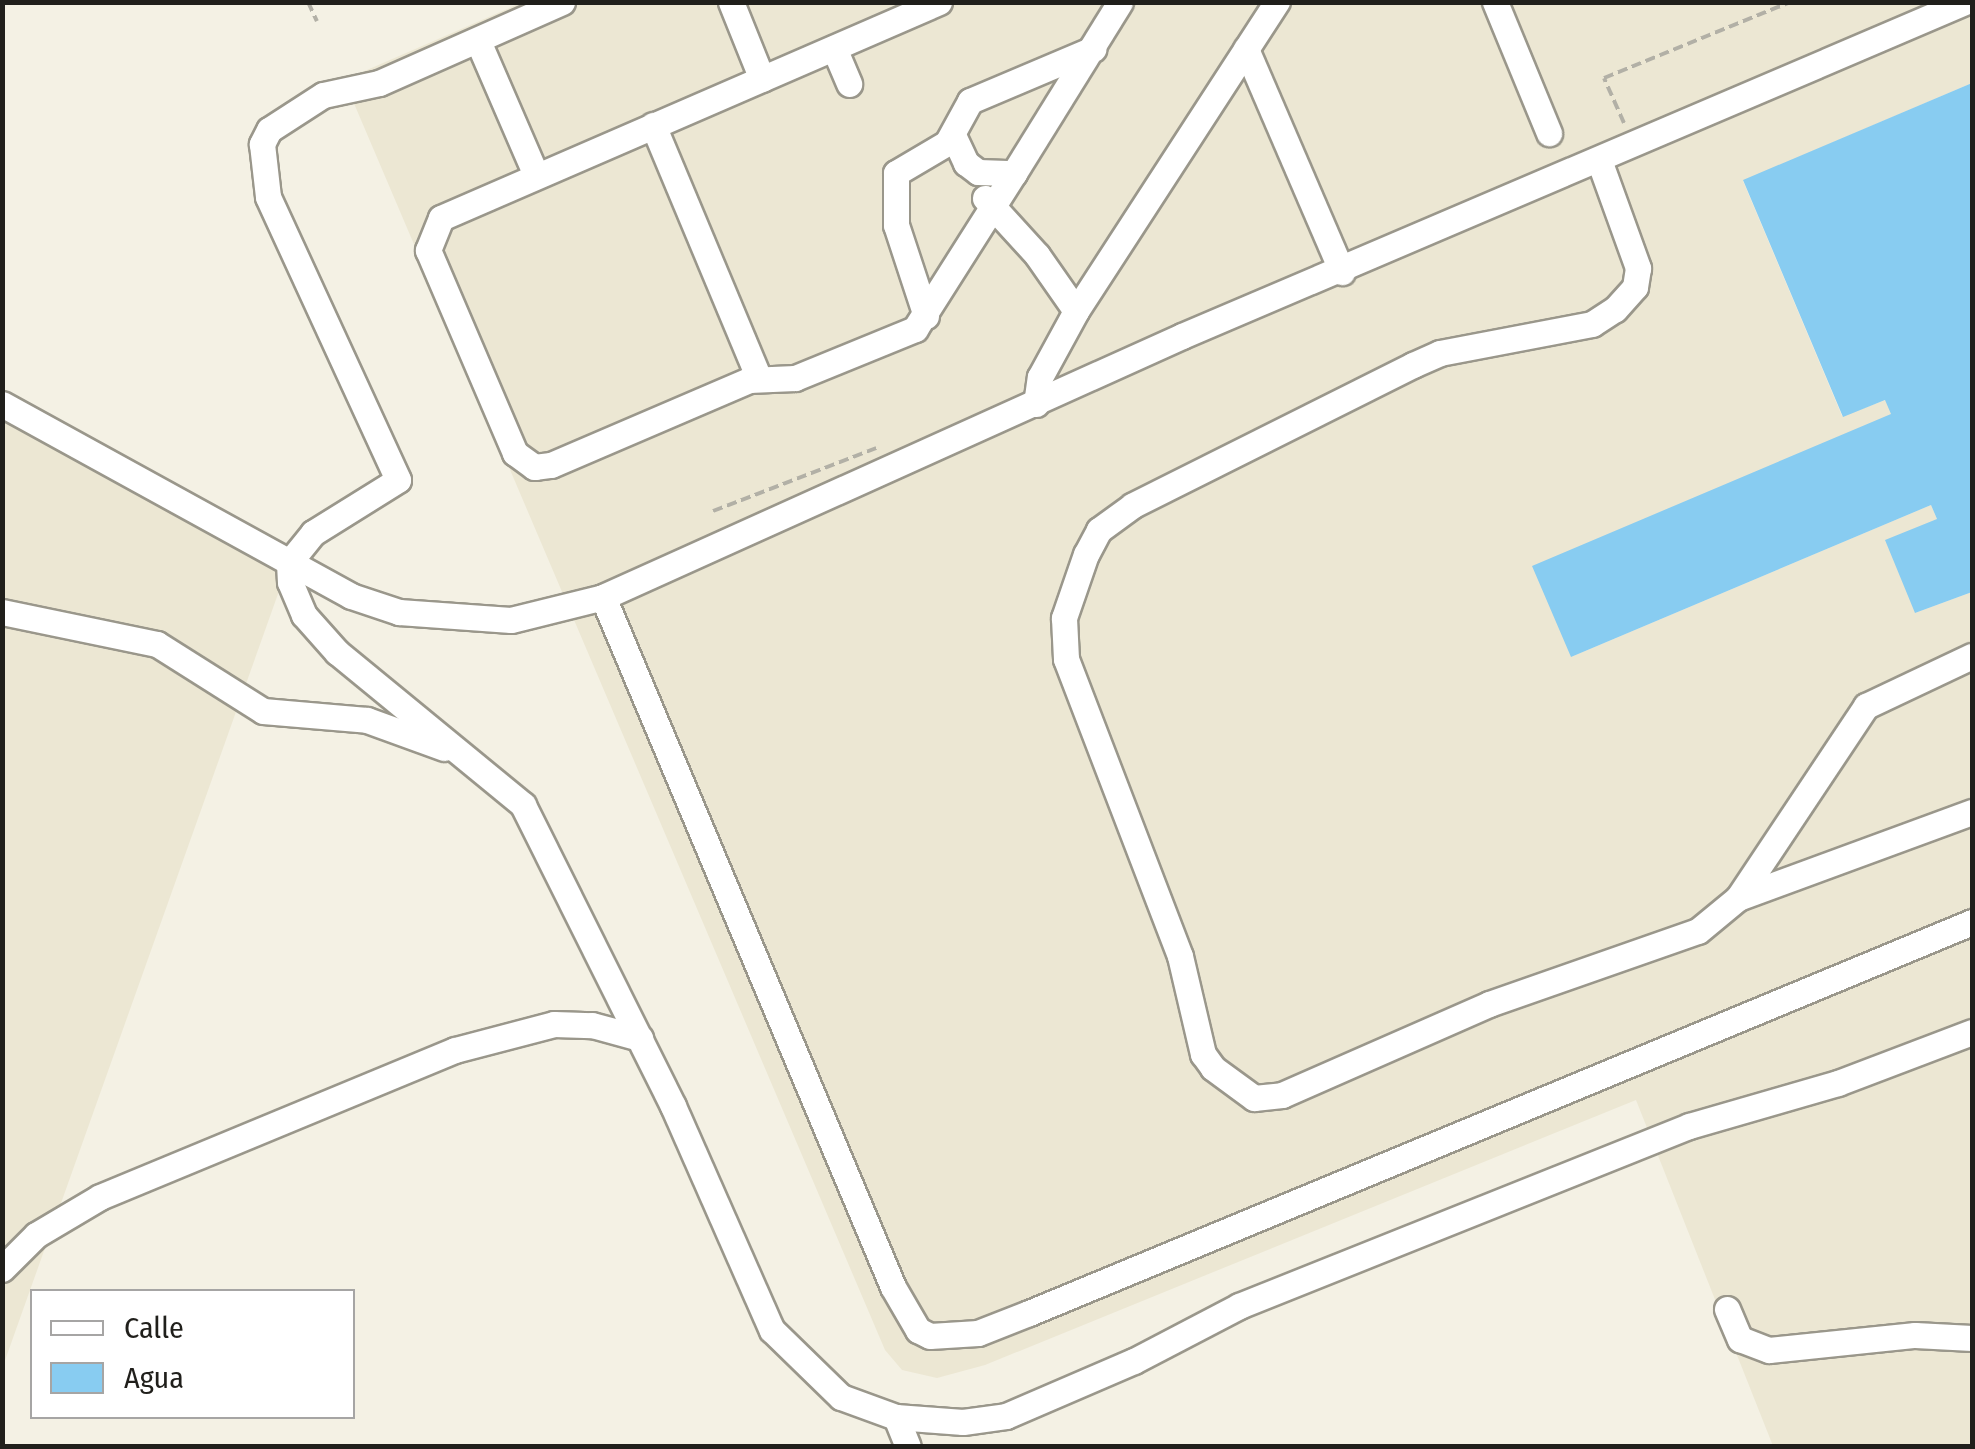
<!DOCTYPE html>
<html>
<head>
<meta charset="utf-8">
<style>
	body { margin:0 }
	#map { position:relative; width:1975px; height:1449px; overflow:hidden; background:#f4f1e4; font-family:"Fira Sans Condensed",sans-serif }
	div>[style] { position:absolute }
	.built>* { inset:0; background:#ece7d3 }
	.water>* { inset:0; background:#88ccf1 }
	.path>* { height:4px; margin-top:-2px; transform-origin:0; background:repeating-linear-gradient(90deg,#b2b0a6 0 10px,transparent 0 15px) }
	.roads { filter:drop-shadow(2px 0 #9a978b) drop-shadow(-2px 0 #9a978b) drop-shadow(0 2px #9a978b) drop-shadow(0 -2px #9a978b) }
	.minor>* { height:25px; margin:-12.5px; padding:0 12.5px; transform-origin:12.5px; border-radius:12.5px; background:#fff }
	span { translate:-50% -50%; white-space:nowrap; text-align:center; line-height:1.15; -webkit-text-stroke:8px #fff; paint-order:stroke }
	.frame { position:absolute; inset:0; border:5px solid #201f1b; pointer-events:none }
	.legend { position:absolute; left:30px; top:1289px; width:325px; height:130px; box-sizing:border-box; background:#fff; border:2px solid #a6a5a4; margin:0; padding:12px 18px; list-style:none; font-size:30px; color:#201f1b }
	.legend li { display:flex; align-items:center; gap:20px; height:50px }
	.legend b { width:50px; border:2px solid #a6a5a4 }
</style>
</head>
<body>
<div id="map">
	<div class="built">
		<div style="clip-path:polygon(523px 2px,1972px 3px,1972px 83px,1743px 181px,1842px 416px,1886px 400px,1892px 414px,1571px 657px,1931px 505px,1937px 519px,1915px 613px,1972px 592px,1972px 1446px,1773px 1446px,1636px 1100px,985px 1365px,937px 1378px,902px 1370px,885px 1350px,344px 80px)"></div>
		<div style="clip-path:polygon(3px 404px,289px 563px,3px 1366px)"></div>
	</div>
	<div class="water">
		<div style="clip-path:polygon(1972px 83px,1972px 592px,1915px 613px,1885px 540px,1937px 519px,1931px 505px,1571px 657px,1532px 566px,1891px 414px,1885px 400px,1843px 417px,1743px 180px)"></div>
	</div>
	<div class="path">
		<div style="left:308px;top:2px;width:21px;rotate:65deg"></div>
		<div style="left:1624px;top:123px;width:49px;rotate:-114deg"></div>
		<div style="left:1604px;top:78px;width:201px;rotate:-22.2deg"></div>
		<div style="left:713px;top:511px;width:175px;rotate:-21.1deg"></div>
	</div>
	<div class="roads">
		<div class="minor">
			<div style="left:562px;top:2px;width:200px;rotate:156.1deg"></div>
			<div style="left:379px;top:83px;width:57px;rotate:167.9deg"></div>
			<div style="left:323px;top:95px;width:64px;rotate:147.1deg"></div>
			<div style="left:269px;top:130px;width:16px;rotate:117deg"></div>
			<div style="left:262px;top:144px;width:53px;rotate:83.5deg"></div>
			<div style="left:268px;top:197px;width:311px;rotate:65.3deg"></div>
			<div style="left:398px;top:480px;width:100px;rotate:148.1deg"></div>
			<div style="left:313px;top:533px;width:38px;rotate:129deg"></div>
			<div style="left:289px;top:563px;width:19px;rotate:87deg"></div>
			<div style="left:290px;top:582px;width:36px;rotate:67deg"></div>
			<div style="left:304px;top:615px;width:50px;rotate:48.3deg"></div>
			<div style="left:337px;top:652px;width:241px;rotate:39.4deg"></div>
			<div style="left:523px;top:805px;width:336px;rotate:63.5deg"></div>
			<div style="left:673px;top:1106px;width:245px;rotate:66.2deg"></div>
			<div style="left:772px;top:1330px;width:96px;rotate:44.2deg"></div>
			<div style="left:841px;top:1397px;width:59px;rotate:20deg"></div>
			<div style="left:896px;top:1417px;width:67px;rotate:4.3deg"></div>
			<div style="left:963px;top:1422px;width:43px;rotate:-7.9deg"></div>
			<div style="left:1006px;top:1416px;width:139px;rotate:-23.3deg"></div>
			<div style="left:1134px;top:1361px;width:119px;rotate:-27.6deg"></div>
			<div style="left:1239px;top:1306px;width:485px;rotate:-21.8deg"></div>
			<div style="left:1689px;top:1126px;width:155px;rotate:-16.1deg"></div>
			<div style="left:1838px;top:1083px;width:143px;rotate:-20.8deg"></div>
			<div style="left:731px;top:2px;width:83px;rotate:68.1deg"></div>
			<div style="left:939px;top:2px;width:543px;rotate:156.55deg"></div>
			<div style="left:441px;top:218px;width:35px;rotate:112deg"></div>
			<div style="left:428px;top:250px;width:221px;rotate:66.8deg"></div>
			<div style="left:515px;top:453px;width:24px;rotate:36deg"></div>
			<div style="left:534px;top:467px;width:17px;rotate:-7deg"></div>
			<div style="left:551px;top:465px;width:215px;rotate:-23.2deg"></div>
			<div style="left:749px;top:380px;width:46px;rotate:-2.5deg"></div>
			<div style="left:795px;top:378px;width:130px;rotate:-22.2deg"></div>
			<div style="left:915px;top:329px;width:185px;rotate:-57.6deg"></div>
			<div style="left:1495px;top:2px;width:142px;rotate:67.6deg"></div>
			<div style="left:478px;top:41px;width:146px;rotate:66.6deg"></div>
			<div style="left:834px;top:48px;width:39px;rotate:67deg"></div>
			<div style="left:1246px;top:49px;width:243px;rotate:66.7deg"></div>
			<div style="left:653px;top:125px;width:274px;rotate:67.3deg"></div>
			<div style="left:953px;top:135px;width:31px;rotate:65deg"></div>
			<div style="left:966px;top:163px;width:15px;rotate:37deg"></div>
			<div style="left:978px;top:172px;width:36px;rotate:2deg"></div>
			<div style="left:1014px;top:173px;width:201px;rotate:-58.2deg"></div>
			<div style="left:1599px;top:160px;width:115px;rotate:70.1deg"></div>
			<div style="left:1638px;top:268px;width:19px;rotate:99deg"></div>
			<div style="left:1635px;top:287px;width:30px;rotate:132deg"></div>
			<div style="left:1615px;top:309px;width:27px;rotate:147deg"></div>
			<div style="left:1592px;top:324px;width:155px;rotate:169.2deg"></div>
			<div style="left:1440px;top:353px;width:30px;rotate:156deg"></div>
			<div style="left:1413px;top:365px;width:314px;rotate:153.4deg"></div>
			<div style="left:1132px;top:506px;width:41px;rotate:144deg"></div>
			<div style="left:1099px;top:530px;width:27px;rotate:118deg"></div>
			<div style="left:1086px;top:554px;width:68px;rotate:109deg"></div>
			<div style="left:1064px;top:618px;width:41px;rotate:87.2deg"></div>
			<div style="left:1066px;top:659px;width:318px;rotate:69deg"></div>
			<div style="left:1180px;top:956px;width:101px;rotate:76.8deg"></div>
			<div style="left:1203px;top:1054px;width:17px;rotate:54deg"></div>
			<div style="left:1213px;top:1068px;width:51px;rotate:36.2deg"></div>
			<div style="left:1254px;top:1098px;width:28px;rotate:-6deg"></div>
			<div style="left:1282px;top:1095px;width:226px;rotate:-23.7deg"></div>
			<div style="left:1489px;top:1004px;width:221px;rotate:-19.3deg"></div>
			<div style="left:1698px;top:931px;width:52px;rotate:-39.5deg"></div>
			<div style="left:1738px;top:898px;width:231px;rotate:-56.3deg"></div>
			<div style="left:1866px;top:706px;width:117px;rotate:-25.3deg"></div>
			<div style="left:985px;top:198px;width:77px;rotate:47.6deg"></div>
			<div style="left:1037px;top:255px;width:68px;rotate:55.1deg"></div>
			<div style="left:926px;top:316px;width:96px;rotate:-108.2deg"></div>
			<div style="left:896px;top:225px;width:52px;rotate:-90deg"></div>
			<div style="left:896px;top:173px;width:59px;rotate:-30.5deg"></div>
			<div style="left:947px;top:143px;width:48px;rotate:-61.3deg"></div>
			<div style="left:970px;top:101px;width:134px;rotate:-22.9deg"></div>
			<div style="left:2px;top:404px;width:398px;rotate:28.8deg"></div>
			<div style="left:351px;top:596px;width:51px;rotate:18.4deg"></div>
			<div style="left:399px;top:612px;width:112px;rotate:4.1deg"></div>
			<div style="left:511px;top:620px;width:95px;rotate:-14deg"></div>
			<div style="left:603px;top:597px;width:635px;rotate:-24.26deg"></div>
			<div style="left:1182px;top:336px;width:851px;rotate:-23.1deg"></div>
			<div style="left:1036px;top:404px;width:27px;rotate:-82deg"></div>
			<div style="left:1040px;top:377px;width:75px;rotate:-61.4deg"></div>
			<div style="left:1076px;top:311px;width:369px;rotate:-57deg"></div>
			<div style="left:603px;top:597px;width:748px;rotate:67.2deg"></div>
			<div style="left:893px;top:1287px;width:50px;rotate:59.8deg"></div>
			<div style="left:918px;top:1330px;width:13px;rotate:27deg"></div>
			<div style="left:930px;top:1336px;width:48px;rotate:-3.6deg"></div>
			<div style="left:978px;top:1333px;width:55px;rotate:-21.4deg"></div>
			<div style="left:1029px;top:1313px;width:1021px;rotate:-22.52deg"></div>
			<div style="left:2px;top:612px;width:158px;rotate:11.7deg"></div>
			<div style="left:157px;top:644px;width:125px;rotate:32.3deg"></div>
			<div style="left:263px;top:711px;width:104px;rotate:4.9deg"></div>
			<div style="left:367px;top:720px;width:82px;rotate:20deg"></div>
			<div style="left:1738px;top:898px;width:249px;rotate:-20.2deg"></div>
			<div style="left:2px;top:1269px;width:48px;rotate:-45deg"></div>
			<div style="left:36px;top:1235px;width:74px;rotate:-30.7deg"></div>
			<div style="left:100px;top:1197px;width:384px;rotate:-22.5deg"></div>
			<div style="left:455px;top:1050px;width:102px;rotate:-14.7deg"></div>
			<div style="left:554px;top:1024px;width:38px;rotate:2deg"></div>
			<div style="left:592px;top:1025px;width:50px;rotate:15.2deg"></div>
			<div style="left:1727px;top:1309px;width:33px;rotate:67deg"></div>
			<div style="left:1740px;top:1339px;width:31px;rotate:21deg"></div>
			<div style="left:1769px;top:1350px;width:147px;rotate:-5.9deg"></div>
			<div style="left:1915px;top:1335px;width:57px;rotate:3deg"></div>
			<div style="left:896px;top:1417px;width:31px;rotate:68deg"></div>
		</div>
	</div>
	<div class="frame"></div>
	<ul class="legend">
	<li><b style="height:12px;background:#fff"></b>Calle</li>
	<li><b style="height:28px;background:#88ccf1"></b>Agua</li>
	</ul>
</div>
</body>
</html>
